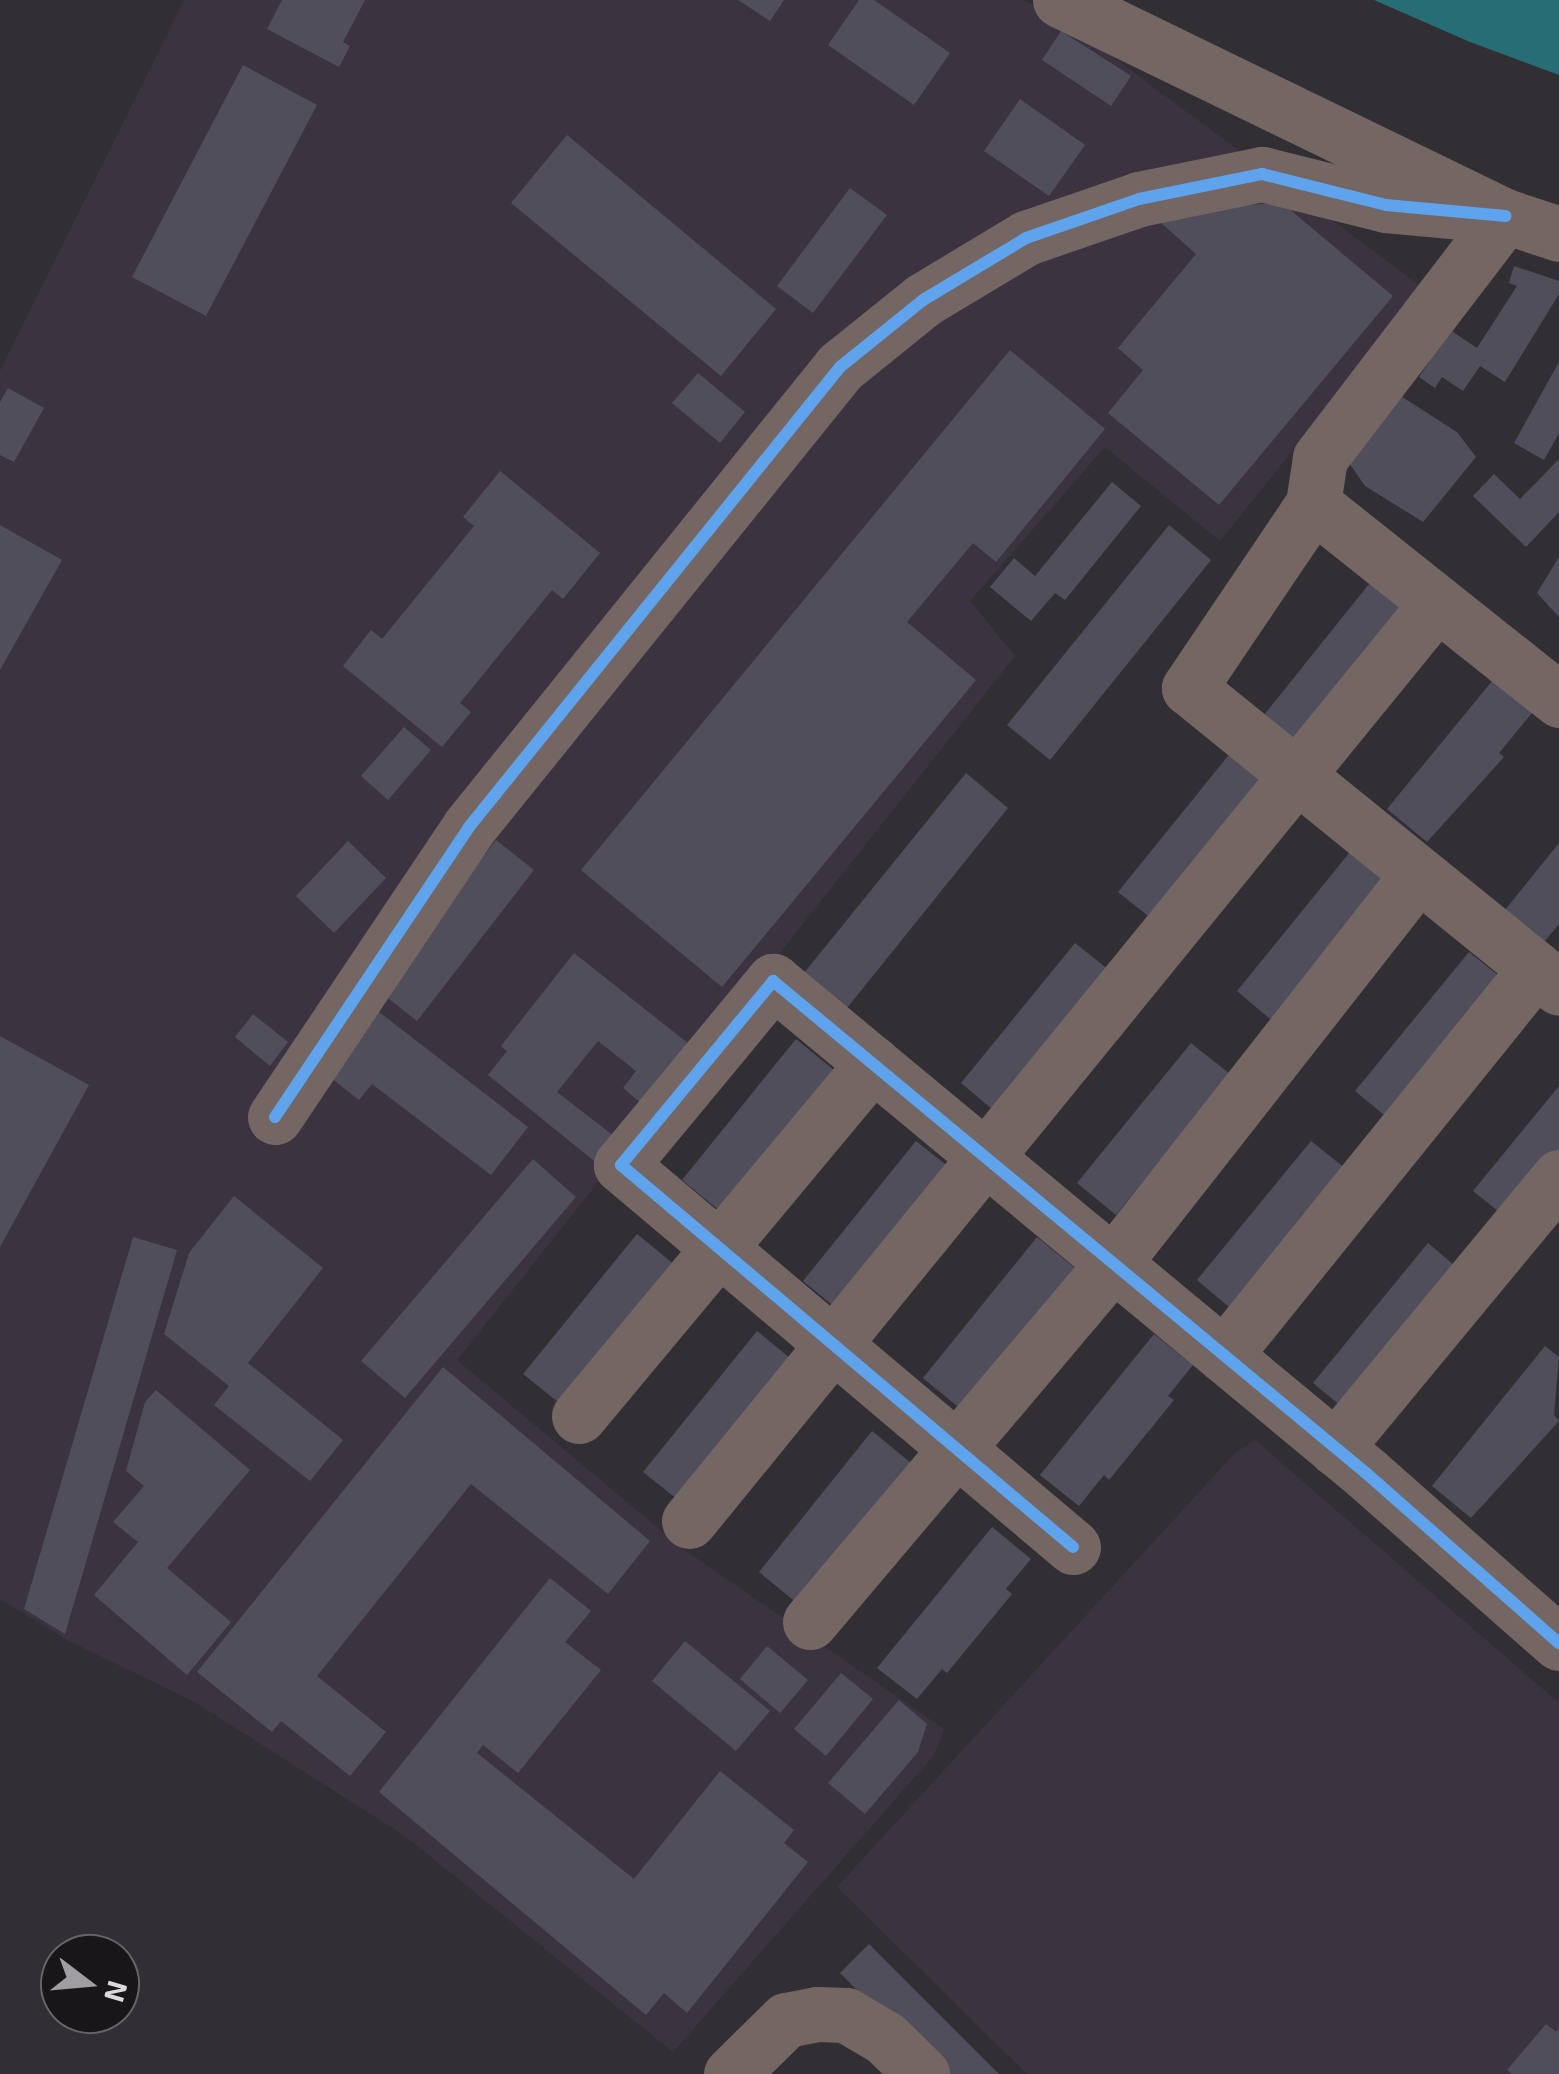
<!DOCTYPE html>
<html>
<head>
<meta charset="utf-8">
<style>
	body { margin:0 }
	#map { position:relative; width:1559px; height:2074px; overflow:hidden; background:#322f34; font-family:"Exo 2",sans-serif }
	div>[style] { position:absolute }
	.built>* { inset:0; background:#3c3341 }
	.water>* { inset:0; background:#266d76 }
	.building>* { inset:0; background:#514e5c }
	.minor>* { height:55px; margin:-27.5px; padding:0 27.5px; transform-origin:27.5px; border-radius:27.5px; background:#736663 }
	.cycleway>* { height:12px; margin:-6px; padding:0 6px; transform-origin:6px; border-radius:6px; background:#60a3ed }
	span { translate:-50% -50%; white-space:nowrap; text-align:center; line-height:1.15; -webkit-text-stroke:9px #19161a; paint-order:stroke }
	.north { position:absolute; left:40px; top:1934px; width:100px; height:100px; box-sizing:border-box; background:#19161a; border:2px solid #676469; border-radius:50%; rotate:106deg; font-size:28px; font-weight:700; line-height:40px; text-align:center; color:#ddd9df }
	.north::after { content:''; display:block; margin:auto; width:35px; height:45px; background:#a19ea3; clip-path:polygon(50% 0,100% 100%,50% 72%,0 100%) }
</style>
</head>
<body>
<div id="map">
	<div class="built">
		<div style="clip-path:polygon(184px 0,1023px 0,1062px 19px,1423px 288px,1220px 541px,1105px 447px,970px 601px,1015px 656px,457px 1360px,683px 1549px,944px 1729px,934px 1755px,673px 2052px,405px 1836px,193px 1701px,69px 1641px,0 1599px,0 371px)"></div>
		<div style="clip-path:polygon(1255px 1440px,1559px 1703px,1559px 2074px,1027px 2074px,837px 1887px,1235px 1453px)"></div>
	</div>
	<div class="water">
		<div style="clip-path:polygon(1374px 0,1559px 0,1559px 75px,1470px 42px)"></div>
	</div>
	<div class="building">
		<div style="clip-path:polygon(282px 0,365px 0,343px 42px,350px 46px,339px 67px,267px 29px)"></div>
		<div style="clip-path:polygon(738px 0,784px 0,770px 21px)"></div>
		<div style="clip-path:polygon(859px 0,874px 0,950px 53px,914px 105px,828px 45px)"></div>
		<div style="clip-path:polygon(1061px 31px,1131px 76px,1111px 106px,1042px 60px)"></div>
		<div style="clip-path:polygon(243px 65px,317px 105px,206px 316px,132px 277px)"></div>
		<div style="clip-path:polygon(1020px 99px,1085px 145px,1049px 196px,984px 151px)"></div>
		<div style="clip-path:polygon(567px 135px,776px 309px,721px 376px,511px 203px)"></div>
		<div style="clip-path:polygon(850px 188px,887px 215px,813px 313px,777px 286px)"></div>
		<div style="clip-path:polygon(1282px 203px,1393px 296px,1219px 505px,1108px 413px,1143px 370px,1118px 348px,1196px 254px,1160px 222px,1213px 207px)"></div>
		<div style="clip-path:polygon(1514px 266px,1559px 281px,1559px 294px,1505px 382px,1480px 366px,1463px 391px,1442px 377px,1435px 388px,1419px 377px,1450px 330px,1477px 348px,1517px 286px,1509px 283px)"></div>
		<div style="clip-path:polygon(1010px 350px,1105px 429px,996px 562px,973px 543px,907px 622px,976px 680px,722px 987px,581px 870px)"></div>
		<div style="clip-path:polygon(1559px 362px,1559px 433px,1544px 460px,1514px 443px)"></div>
		<div style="clip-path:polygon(698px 373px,745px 412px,720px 443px,672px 403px)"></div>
		<div style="clip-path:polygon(8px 388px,44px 408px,14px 462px,0 455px,0 402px)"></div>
		<div style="clip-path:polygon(1399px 395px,1457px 432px,1476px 457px,1423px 522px,1365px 486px,1347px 460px)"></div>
		<div style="clip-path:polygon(1559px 459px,1559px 512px,1526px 547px,1473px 496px,1494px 474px,1520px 499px)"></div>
		<div style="clip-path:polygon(500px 471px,600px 553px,563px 599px,552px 590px,460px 703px,471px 712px,442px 747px,343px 666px,371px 630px,382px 639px,474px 526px,463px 517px)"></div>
		<div style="clip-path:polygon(1112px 482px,1141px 506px,1065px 600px,1055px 593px,1031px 621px,990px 587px,1014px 558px,1035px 576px)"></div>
		<div style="clip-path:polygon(0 525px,62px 560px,0 670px)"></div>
		<div style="clip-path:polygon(1169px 525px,1211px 560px,1050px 760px,1007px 725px)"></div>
		<div style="clip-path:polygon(1559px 557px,1559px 617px,1537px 593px)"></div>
		<div style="clip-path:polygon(1377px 574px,1416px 606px,1303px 746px,1264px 715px)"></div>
		<div style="clip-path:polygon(1502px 669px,1541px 702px,1499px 753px,1504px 757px,1427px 842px,1387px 809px)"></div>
		<div style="clip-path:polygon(404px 727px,431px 750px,388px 800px,361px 776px)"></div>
		<div style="clip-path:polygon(1232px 751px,1271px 783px,1157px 923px,1118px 892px)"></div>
		<div style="clip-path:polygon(966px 773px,1008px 808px,847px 1008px,804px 973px)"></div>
		<div style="clip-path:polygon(496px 840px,534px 870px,417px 1021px,379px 991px)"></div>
		<div style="clip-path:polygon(348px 841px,386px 878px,334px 933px,296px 896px)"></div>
		<div style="clip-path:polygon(1559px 843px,1559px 924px,1544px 942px,1505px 910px)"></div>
		<div style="clip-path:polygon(1350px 852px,1391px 884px,1276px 1024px,1237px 991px)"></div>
		<div style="clip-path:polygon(1075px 943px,1114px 974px,999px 1115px,961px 1083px)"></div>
		<div style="clip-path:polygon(1469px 952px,1509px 984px,1395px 1124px,1355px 1091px)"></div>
		<div style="clip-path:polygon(574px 953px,694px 1048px,647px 1108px,623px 1088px,636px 1071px,598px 1041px,557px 1092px,619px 1140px,599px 1165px,488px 1075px,507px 1051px,501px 1046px)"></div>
		<div style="clip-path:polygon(370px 1005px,528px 1127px,491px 1175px,372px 1084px,359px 1100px,321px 1070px)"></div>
		<div style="clip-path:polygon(253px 1014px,288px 1042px,270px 1066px,235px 1037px)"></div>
		<div style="clip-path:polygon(0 1036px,89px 1085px,0 1247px)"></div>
		<div style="clip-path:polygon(796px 1039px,835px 1071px,721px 1212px,682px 1180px)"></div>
		<div style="clip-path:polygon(1191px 1043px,1230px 1074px,1116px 1215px,1077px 1183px)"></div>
		<div style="clip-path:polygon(1559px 1086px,1559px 1176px,1513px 1223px,1473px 1191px)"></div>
		<div style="clip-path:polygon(916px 1141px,955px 1172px,842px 1313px,803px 1281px)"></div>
		<div style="clip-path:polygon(1311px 1141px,1351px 1173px,1236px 1313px,1197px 1280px)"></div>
		<div style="clip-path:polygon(533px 1159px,576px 1197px,405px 1398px,361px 1361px)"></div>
		<div style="clip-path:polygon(234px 1196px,323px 1268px,248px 1363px,343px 1440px,310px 1481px,214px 1405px,229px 1386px,164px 1334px,189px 1253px)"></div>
		<div style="clip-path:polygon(637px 1234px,676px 1266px,563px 1406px,523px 1374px)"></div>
		<div style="clip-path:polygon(133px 1237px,177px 1250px,65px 1634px,24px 1609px)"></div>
		<div style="clip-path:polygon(1037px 1237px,1076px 1269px,962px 1410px,923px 1378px)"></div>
		<div style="clip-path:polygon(1428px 1243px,1467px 1276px,1353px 1416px,1313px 1383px)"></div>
		<div style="clip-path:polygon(757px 1331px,796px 1363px,682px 1503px,643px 1472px)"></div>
		<div style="clip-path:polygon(1154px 1334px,1193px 1365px,1168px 1396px,1174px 1400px,1109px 1480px,1104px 1475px,1079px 1506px,1040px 1475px)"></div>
		<div style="clip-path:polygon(1545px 1346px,1559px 1357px,1554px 1415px,1559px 1421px,1471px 1518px,1432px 1486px)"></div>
		<div style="clip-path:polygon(443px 1367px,650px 1541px,608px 1594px,471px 1484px,317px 1676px,386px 1732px,350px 1776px,281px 1721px,272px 1732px,197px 1672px)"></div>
		<div style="clip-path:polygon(156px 1390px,250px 1470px,167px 1568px,231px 1622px,187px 1675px,94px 1595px,138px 1542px,113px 1522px,144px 1486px,126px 1471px,145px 1402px)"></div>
		<div style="clip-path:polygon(872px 1431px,911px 1463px,798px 1604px,759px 1572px)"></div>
		<div style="clip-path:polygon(992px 1527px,1031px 1559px,1006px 1589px,1012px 1594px,947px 1673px,942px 1669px,917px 1699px,877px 1668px)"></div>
		<div style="clip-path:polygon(550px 1578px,591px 1611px,565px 1642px,601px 1670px,518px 1773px,483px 1745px,477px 1753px,634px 1879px,720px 1771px,794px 1830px,784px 1843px,808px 1862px,687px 2013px,664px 1993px,646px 2015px,379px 1792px)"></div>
		<div style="clip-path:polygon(685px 1641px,770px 1711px,736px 1751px,652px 1681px)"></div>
		<div style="clip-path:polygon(767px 1646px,808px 1680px,780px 1713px,740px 1679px)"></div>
		<div style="clip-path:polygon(841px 1673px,873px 1699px,826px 1756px,794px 1729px)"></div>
		<div style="clip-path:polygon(899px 1700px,927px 1724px,918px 1752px,865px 1814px,828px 1783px)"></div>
		<div style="clip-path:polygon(869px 1944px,999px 2074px,940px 2074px,840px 1973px)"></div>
		<div style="clip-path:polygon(1546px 2024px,1556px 2032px,1559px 2028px,1559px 2074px,1512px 2074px,1507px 2070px)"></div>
	</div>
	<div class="minor">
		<div style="left:1060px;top:0;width:495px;rotate:25.9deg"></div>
		<div style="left:1505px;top:216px;width:57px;rotate:18.4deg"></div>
		<div style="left:1505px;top:216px;width:305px;rotate:127.4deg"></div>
		<div style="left:1320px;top:458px;width:47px;rotate:98.7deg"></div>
		<div style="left:1313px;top:504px;width:222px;rotate:124deg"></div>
		<div style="left:1189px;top:688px;width:476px;rotate:39deg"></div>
		<div style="left:1313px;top:504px;width:315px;rotate:38.5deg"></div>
		<div style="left:275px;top:1117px;width:349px;rotate:-56.2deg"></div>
		<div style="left:469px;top:827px;width:591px;rotate:-51.11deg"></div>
		<div style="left:840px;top:367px;width:107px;rotate:-38.9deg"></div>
		<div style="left:923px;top:300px;width:120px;rotate:-31deg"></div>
		<div style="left:1026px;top:238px;width:120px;rotate:-19deg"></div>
		<div style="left:1139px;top:199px;width:126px;rotate:-11.5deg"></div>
		<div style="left:1262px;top:174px;width:128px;rotate:14deg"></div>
		<div style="left:1386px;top:205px;width:120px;rotate:5.3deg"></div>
		<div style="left:1224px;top:1355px;width:496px;rotate:-51.1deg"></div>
		<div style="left:579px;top:1416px;width:459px;rotate:-50.2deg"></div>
		<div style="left:1335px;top:1448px;width:352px;rotate:-50.4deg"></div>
		<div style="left:689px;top:1521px;width:1184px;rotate:-50.83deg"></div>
		<div style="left:1073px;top:1547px;width:592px;rotate:-139.8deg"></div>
		<div style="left:621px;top:1165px;width:239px;rotate:-50.4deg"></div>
		<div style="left:773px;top:981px;width:771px;rotate:39.68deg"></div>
		<div style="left:1366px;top:1473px;width:257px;rotate:41.4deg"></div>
		<div style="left:810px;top:1622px;width:471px;rotate:-49.8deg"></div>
		<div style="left:1114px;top:1262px;width:493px;rotate:-51.9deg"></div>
		<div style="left:731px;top:2074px;width:77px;rotate:-44.5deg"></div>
		<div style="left:786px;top:2020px;width:32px;rotate:-11deg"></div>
		<div style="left:817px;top:2014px;width:29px;rotate:2deg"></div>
		<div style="left:846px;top:2015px;width:45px;rotate:30.5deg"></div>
		<div style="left:885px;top:2038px;width:52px;rotate:44.2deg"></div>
	</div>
	<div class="cycleway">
		<div style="left:275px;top:1117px;width:349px;rotate:-56.2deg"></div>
		<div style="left:469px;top:827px;width:591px;rotate:-51.11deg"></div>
		<div style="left:840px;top:367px;width:107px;rotate:-38.9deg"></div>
		<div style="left:923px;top:300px;width:120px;rotate:-31deg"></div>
		<div style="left:1026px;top:238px;width:120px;rotate:-19deg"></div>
		<div style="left:1139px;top:199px;width:126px;rotate:-11.5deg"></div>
		<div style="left:1262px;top:174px;width:128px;rotate:14deg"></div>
		<div style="left:1386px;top:205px;width:120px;rotate:5.3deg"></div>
		<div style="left:1073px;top:1547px;width:592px;rotate:-139.8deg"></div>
		<div style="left:621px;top:1165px;width:239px;rotate:-50.4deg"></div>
		<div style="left:773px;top:981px;width:771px;rotate:39.68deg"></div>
		<div style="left:1366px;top:1473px;width:257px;rotate:41.4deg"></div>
	</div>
	<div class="north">N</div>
</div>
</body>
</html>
